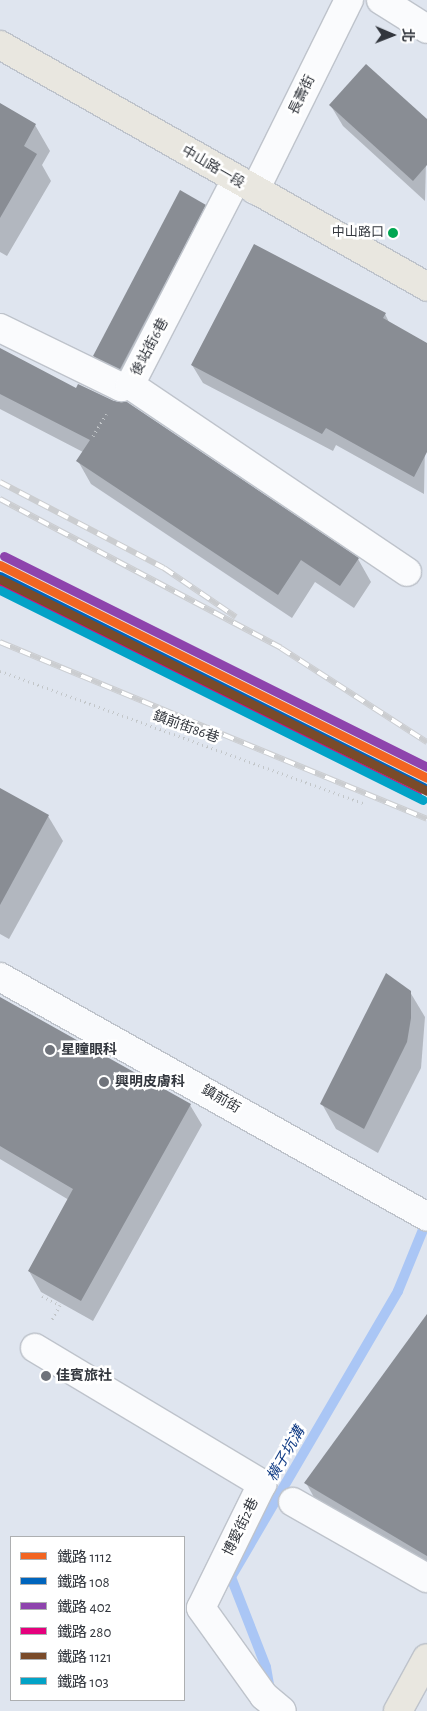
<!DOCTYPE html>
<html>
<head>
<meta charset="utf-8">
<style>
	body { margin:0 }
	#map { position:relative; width:427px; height:1711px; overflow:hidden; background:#dfe5ef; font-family:"Alegreya Sans","Noto Sans TC",sans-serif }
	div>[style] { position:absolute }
	.shadow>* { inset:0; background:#0003 }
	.stream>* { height:10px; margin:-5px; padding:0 5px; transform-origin:5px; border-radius:5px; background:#aac6f5 }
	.building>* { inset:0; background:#898d94 }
	.path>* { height:3px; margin-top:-1.5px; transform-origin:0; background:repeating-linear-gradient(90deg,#c2c6c9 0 1px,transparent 0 5px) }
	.roads { filter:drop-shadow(1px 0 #bec3cb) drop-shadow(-1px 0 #bec3cb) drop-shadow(0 1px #bec3cb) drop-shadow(0 -1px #bec3cb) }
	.minor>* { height:28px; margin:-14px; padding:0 14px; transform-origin:14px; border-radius:14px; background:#fafbfd }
	.major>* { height:28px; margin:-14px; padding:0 14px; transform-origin:14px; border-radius:14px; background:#e9e7e0 }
	.rail>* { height:5.5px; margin-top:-2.75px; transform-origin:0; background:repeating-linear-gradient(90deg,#fff 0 11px,#cbcdd0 0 22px); box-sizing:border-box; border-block:1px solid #cbcdd0 }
	.rail-1>* { height:9px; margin:-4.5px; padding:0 4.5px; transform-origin:4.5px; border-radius:4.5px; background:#f26522 }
	.rail-2>* { height:9px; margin:-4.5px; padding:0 4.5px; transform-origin:4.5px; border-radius:4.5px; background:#0065bd }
	.rail-3>* { height:9px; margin:-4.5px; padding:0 4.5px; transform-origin:4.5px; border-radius:4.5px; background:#8e44ad }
	.rail-4>* { height:9px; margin:-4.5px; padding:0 4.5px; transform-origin:4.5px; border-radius:4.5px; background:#e5007d }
	.rail-5>* { height:9px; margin:-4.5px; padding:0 4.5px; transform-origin:4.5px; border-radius:4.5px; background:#7a4b2a }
	.rail-6>* { height:9px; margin:-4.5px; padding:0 4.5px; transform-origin:4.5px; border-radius:4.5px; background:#02a3c7 }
	.dots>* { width:14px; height:14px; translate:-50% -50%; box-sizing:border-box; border:2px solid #fff; border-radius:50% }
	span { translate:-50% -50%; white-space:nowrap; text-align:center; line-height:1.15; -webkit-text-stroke:5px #fff; paint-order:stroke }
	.bus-label { font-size:13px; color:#32363d }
	.right { translate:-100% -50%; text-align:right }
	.street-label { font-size:14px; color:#32363d }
	.poi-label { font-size:14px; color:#32363d; font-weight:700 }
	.left { translate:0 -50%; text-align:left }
	.water-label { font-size:15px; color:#153f87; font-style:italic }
	.legend { position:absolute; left:10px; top:1536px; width:175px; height:165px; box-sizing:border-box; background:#fff; border:1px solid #adafb1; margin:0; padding:6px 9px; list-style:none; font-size:15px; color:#32363d }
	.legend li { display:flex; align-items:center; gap:10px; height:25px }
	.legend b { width:25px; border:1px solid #adafb1 }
	.north { position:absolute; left:367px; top:10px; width:50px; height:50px; -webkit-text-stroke:4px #fff; paint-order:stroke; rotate:91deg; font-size:14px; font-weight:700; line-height:20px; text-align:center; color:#32363d }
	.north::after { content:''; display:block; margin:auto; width:18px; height:22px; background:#32363d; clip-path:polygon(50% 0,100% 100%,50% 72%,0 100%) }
</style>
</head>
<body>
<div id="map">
	<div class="shadow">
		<div style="clip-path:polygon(0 105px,35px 125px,50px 151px,42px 165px,51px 181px,7px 256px,0 252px)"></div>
		<div style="clip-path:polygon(331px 106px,427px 121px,425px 201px,343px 126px)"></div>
		<div style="clip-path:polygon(205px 206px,214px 222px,129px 385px,104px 372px,94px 356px)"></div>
		<div style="clip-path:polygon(385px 314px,390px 324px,427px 344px,424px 494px,336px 445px,333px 451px,203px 383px,192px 365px)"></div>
		<div style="clip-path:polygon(0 350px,358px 559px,371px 582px,354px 608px,315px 582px,292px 618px,91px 484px,78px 461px,83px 452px,0 409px)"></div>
		<div style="clip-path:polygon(0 789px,48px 816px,63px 841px,9px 939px,0 934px)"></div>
		<div style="clip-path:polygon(410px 992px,425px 1017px,421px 1068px,378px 1153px,336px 1129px,322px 1104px)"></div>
		<div style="clip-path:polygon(0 998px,190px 1105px,202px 1125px,93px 1321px,41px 1292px,29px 1271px,69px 1200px,0 1159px)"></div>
		<div style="clip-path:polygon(427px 1316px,427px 1572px,320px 1508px,306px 1483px)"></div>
	</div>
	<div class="stream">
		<div style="left:270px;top:1690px;width:23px;rotate:-100deg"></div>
		<div style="left:266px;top:1667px;width:97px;rotate:-111.3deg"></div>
		<div style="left:231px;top:1577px;width:331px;rotate:-59.7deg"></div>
		<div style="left:398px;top:1291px;width:77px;rotate:-67.8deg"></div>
	</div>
	<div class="building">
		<div style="clip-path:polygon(366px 64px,427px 119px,427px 165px,413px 181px,329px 105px)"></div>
		<div style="clip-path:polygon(0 103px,36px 124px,24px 146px,37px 154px,0 218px)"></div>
		<div style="clip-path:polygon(180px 190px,206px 205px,120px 369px,93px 356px)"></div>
		<div style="clip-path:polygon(254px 244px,386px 313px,383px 318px,427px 343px,427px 452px,414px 477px,326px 428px,322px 434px,191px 365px)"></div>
		<div style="clip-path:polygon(0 348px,76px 388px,78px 384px,114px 401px,127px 402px,359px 558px,340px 586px,301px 560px,278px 595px,76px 461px,90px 440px,0 394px)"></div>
		<div style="clip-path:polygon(0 788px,49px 815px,0 905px)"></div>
		<div style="clip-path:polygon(386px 973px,411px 991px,411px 1018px,407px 1042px,364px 1129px,320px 1104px)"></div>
		<div style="clip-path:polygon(0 997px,191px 1104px,81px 1301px,28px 1271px,73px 1189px,0 1146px)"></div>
		<div style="clip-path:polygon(427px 1314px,427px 1556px,304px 1483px)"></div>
	</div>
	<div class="path">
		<div style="left:93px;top:436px;width:26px;rotate:-59deg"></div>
		<div style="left:0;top:671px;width:388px;rotate:20deg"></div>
		<div style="left:42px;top:1296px;width:20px;rotate:27deg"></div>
		<div style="left:60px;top:1305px;width:18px;rotate:119deg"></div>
	</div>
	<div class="roads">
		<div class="minor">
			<div style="left:381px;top:0;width:54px;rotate:32.2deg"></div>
			<div style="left:255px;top:190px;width:212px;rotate:-63.7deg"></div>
			<div style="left:0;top:328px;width:135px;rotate:26deg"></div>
			<div style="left:121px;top:387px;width:9px;rotate:-13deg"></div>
			<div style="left:130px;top:385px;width:231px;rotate:-62.7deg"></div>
			<div style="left:130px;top:385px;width:334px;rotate:34deg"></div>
			<div style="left:0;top:977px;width:490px;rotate:29.3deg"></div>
			<div style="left:35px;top:1348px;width:265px;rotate:30.9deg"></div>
			<div style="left:262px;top:1484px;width:138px;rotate:116.2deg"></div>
			<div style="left:201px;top:1608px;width:108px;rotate:54.4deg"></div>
			<div style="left:264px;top:1696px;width:23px;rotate:40deg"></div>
			<div style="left:293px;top:1502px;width:154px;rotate:29.6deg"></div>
		</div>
		<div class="major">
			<div style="left:0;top:45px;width:491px;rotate:29.5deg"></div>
			<div style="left:398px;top:1711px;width:60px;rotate:-61.3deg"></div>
		</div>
	</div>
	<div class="rail">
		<div style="left:0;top:482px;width:185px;rotate:27.7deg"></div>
		<div style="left:164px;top:568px;width:87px;rotate:34.2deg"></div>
		<div style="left:0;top:499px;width:318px;rotate:27.9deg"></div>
		<div style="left:281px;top:648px;width:174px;rotate:32.8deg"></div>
		<div style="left:0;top:642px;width:462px;rotate:22.5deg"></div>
	</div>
	<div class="rail-1">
		<div style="left:0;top:565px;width:477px;rotate:26.5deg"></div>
	</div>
	<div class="rail-2">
		<div style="left:0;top:576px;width:473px;rotate:26.5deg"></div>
	</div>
	<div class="rail-3">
		<div style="left:4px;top:556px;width:473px;rotate:26.5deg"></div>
	</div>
	<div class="rail-4">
		<div style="left:0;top:587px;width:467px;rotate:26.6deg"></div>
	</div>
	<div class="rail-5">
		<div style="left:0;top:579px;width:477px;rotate:26.4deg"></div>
	</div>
	<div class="rail-6">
		<div style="left:0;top:590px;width:472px;rotate:26.4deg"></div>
	</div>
	<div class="dots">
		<div style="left:393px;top:233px;background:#00a651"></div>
		<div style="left:50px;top:1050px;background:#6f737b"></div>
		<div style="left:104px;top:1082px;background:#6f737b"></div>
		<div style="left:46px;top:1376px;background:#6f737b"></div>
	</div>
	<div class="bus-label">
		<span class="right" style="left:384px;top:233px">中山路口</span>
	</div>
	<div class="street-label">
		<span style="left:302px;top:95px;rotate:-64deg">長壽街</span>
		<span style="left:213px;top:167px;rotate:30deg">中山路一段</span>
		<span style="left:150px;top:347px;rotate:-62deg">後站街6巷</span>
		<span style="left:186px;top:727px;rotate:20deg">鎮前街86巷</span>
		<span style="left:221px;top:1099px;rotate:30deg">鎮前街</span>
		<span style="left:241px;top:1527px;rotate:-64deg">博愛街2巷</span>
	</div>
	<div class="poi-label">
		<span class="left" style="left:61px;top:1050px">星瞳眼科</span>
		<span class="left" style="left:115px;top:1082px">興明皮膚科</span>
		<span class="left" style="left:56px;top:1376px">佳賓旅社</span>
	</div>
	<div class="water-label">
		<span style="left:286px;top:1454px;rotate:-60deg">橫子坑溝</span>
	</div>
	<ul class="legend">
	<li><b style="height:6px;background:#f26522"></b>鐵路 1112</li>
	<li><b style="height:6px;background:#0065bd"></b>鐵路 108</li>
	<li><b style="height:6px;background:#8e44ad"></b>鐵路 402</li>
	<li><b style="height:6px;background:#e5007d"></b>鐵路 280</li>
	<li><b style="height:6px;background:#7a4b2a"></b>鐵路 1121</li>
	<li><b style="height:6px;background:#02a3c7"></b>鐵路 103</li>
	</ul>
	<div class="north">北</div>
</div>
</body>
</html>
